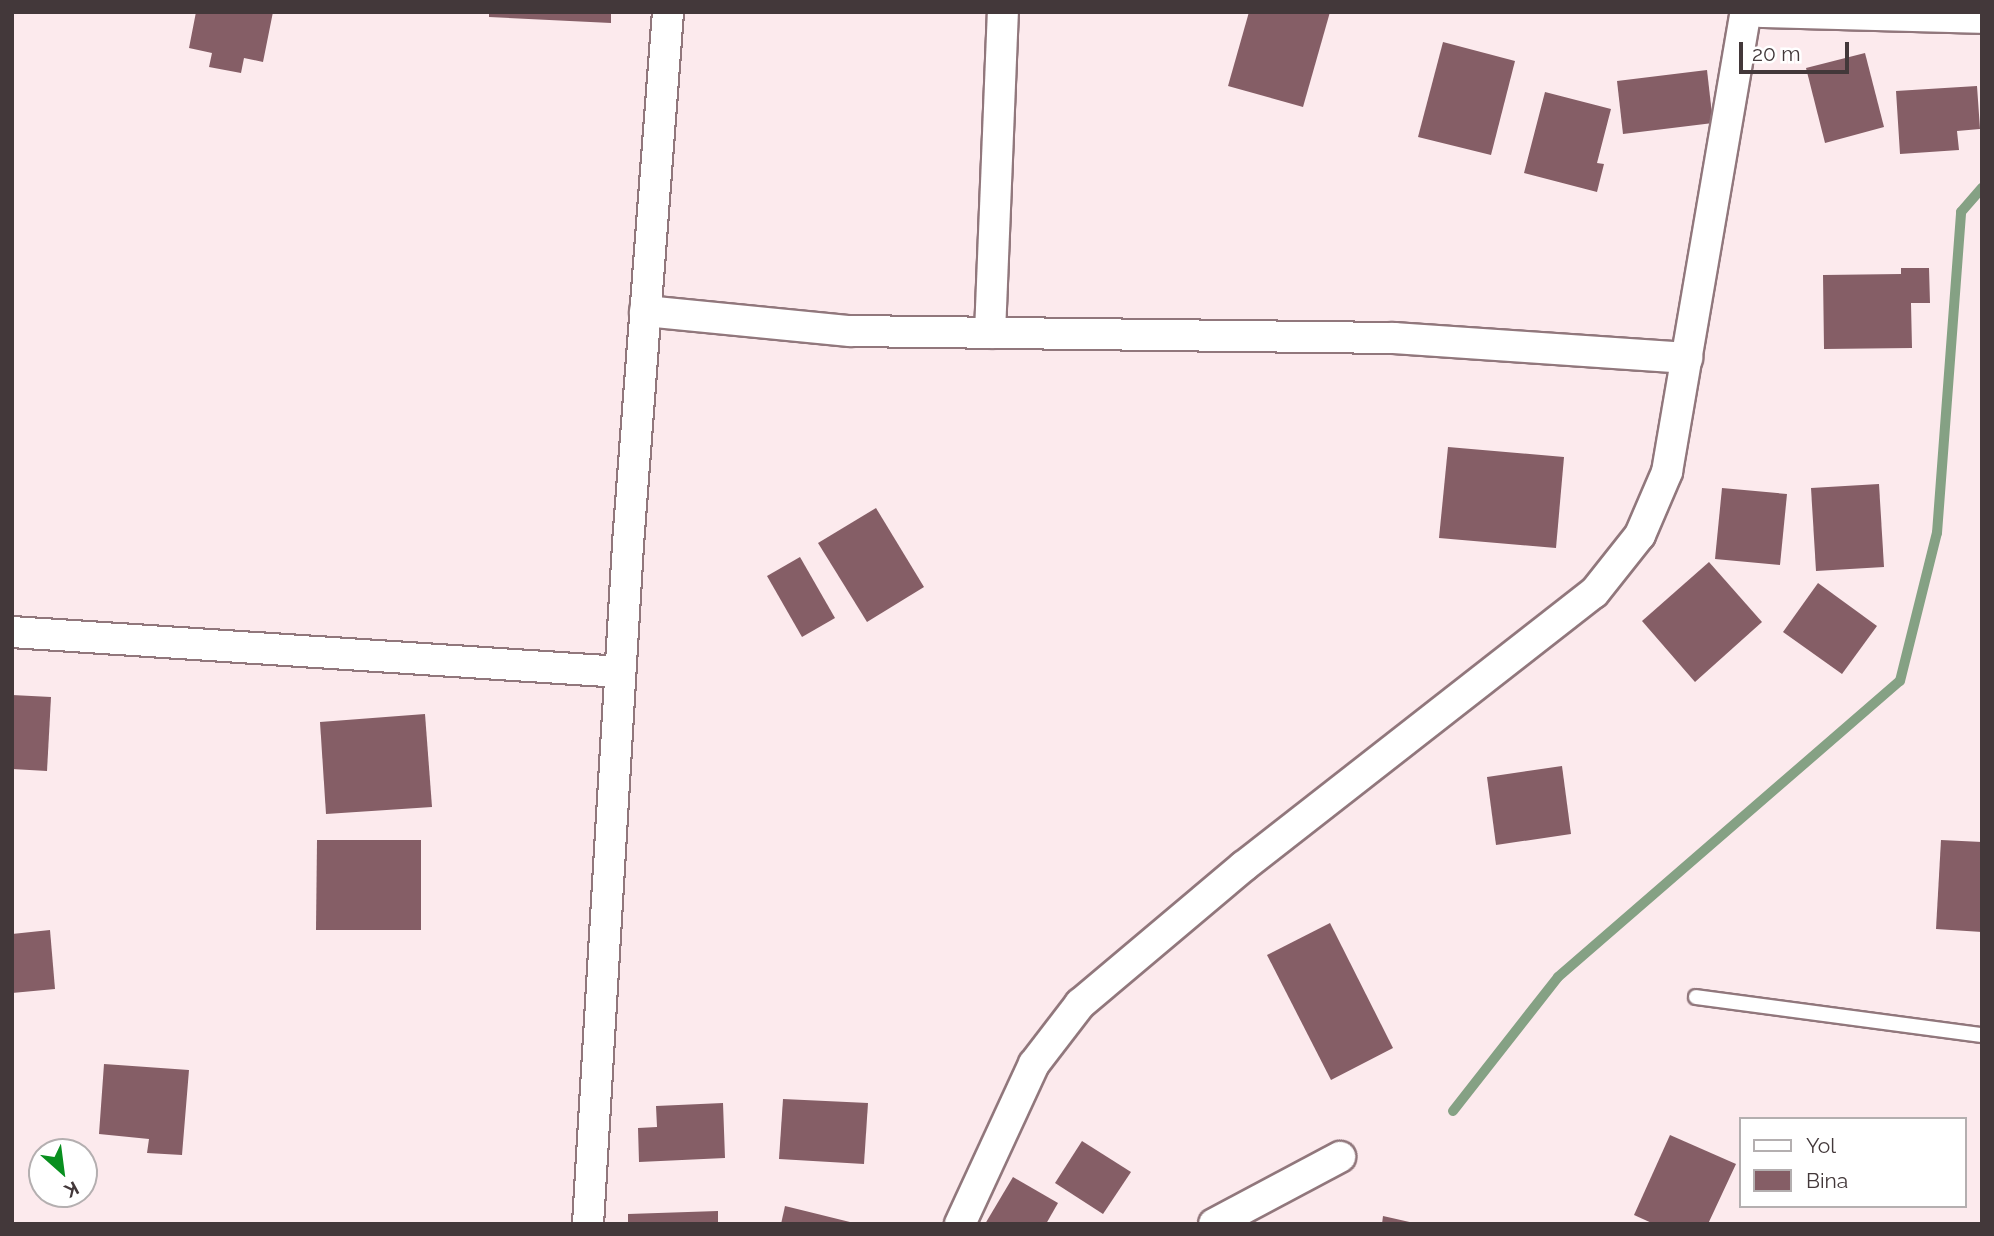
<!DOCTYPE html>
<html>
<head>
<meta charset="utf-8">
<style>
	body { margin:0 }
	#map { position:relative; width:1994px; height:1236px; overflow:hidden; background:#fceaed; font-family:Raleway,sans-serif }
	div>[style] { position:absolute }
	.stream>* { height:10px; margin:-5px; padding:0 5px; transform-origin:5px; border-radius:5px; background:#85a184 }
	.building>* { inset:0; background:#855e66 }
	.roads { filter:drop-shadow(2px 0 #91777c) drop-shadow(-2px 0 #91777c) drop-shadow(0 2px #91777c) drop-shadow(0 -2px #91777c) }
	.lane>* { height:14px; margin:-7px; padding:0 7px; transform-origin:7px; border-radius:7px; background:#fff }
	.street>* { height:30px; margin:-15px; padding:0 15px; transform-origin:15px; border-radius:15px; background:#fff }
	span { translate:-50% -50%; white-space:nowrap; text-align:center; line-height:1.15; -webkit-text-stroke:7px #fff; paint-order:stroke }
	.frame { position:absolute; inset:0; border:14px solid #43383a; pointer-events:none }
	.legend { position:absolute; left:1739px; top:1117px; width:228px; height:91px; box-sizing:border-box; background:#fff; border:2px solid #b4afb0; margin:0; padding:9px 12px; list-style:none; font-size:21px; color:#43383a }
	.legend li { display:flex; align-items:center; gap:14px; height:35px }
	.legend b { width:35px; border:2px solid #b4afb0 }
	.north { position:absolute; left:28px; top:1138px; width:70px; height:70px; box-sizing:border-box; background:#fff; border:2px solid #b4afb0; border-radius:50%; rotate:152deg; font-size:19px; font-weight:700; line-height:28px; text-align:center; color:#43383a }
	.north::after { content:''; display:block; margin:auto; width:24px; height:32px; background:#088f1f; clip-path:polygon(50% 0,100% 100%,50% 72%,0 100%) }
	.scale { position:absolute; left:1739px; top:42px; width:110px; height:32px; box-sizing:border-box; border:4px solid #43383a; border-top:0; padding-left:9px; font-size:21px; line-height:24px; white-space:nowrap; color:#43383a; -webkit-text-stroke:5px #fff; paint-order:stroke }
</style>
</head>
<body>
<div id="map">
	<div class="stream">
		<div style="left:1453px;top:1111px;width:170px;rotate:-51.9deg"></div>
		<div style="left:1558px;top:977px;width:452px;rotate:-40.9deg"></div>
		<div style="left:1900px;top:681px;width:153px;rotate:-76deg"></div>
		<div style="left:1937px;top:533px;width:322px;rotate:-85.7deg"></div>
		<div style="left:1961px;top:212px;width:32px;rotate:-49deg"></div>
	</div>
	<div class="building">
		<div style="clip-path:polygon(196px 12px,273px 12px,263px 62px,244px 58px,241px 73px,209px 67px,212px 53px,189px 48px)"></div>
		<div style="clip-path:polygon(489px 12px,611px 12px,611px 23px,489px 17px)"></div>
		<div style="clip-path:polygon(1249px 12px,1330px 12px,1303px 107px,1228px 86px)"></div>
		<div style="clip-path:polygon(1443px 42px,1515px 61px,1491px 155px,1418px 137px)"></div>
		<div style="clip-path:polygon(1865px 53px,1884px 127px,1825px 143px,1806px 68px)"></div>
		<div style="clip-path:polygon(1707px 70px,1713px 123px,1623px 134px,1617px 81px)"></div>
		<div style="clip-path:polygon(1977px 86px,1980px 129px,1957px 131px,1959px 150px,1900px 154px,1896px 91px)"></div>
		<div style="clip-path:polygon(1545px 92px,1611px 109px,1597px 163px,1604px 164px,1597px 192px,1524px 173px)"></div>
		<div style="clip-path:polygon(1901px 268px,1929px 268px,1930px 303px,1911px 303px,1912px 348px,1824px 349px,1823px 275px,1901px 274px)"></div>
		<div style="clip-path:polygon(1448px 447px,1564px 457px,1556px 548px,1439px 538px)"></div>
		<div style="clip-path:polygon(1879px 484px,1884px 567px,1816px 571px,1811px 488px)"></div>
		<div style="clip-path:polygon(1722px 488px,1787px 494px,1780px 565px,1715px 559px)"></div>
		<div style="clip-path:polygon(876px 508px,924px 587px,867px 622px,818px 543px)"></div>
		<div style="clip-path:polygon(800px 557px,835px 618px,802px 637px,767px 576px)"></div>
		<div style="clip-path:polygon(1709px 562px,1762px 622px,1695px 682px,1642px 621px)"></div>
		<div style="clip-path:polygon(1818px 583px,1877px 626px,1842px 674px,1783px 632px)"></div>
		<div style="clip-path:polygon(12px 695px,51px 697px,47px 771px,12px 769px)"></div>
		<div style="clip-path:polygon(425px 714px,432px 807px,326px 814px,320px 722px)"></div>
		<div style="clip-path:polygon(1562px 766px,1571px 834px,1496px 845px,1487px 777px)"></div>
		<div style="clip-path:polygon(317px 840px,421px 840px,421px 930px,316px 930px)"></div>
		<div style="clip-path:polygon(1941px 840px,1982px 842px,1982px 932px,1936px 929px)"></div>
		<div style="clip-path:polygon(1330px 923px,1393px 1048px,1331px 1080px,1267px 955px)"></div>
		<div style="clip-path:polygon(50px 930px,55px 989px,12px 993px,12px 934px)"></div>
		<div style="clip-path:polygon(104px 1064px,189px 1070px,182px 1155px,147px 1153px,149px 1139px,99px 1134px)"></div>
		<div style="clip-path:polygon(783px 1099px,868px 1103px,864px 1164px,779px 1159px)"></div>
		<div style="clip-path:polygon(723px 1103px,725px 1158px,639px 1162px,638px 1128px,657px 1127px,656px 1106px)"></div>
		<div style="clip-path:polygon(1670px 1135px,1736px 1164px,1708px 1224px,1654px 1224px,1634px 1215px)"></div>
		<div style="clip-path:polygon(1082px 1141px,1131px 1172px,1103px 1214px,1055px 1183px)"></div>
		<div style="clip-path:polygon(1013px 1177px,1058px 1203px,1046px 1224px,985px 1224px)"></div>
		<div style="clip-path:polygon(785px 1206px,854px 1223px,854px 1224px,781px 1224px)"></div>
		<div style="clip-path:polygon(718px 1211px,718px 1224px,628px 1224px,628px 1214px)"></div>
		<div style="clip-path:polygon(1383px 1216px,1414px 1223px,1414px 1224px,1382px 1224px)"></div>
	</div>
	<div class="roads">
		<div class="lane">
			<div style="left:1696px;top:997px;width:289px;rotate:7.6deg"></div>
		</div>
		<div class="street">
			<div style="left:1760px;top:12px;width:222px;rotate:1.5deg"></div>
			<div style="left:645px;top:311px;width:206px;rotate:5.6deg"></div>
			<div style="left:850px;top:331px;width:544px;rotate:0.74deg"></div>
			<div style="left:1394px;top:338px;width:294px;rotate:3.9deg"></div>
			<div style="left:990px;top:333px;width:321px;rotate:-87.7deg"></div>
			<div style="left:12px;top:632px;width:609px;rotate:3.76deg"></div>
			<div style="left:588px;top:1224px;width:681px;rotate:-86.63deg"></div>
			<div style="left:628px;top:544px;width:534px;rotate:-85.7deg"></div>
			<div style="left:960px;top:1224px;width:176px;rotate:-65.2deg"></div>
			<div style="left:1034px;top:1064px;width:76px;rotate:-52.5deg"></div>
			<div style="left:1080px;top:1004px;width:214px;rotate:-40.1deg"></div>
			<div style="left:1244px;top:866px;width:444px;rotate:-38deg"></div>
			<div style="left:1594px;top:593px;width:74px;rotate:-51.6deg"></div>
			<div style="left:1640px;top:535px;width:69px;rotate:-66.8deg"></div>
			<div style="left:1667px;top:472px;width:467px;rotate:-80.3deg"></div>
			<div style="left:1214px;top:1224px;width:143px;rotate:-28deg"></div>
		</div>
	</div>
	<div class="frame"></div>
	<ul class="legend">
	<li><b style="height:9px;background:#fff"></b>Yol</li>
	<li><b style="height:19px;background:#855e66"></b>Bina</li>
	</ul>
	<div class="north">K</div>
	<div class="scale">20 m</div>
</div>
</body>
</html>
